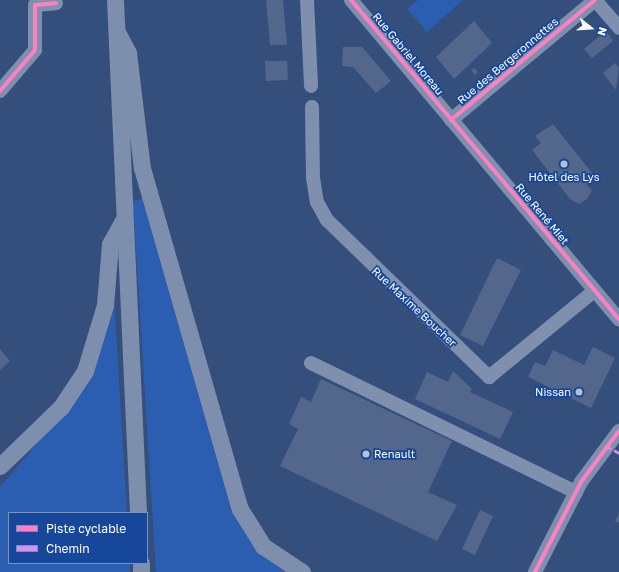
<!DOCTYPE html>
<html>
<head>
<meta charset="utf-8">
<style>
	body { margin:0 }
	#map { position:relative; width:619px; height:572px; overflow:hidden; background:#354f7c; font-family:"Golos Text",sans-serif }
	div>[style] { position:absolute }
	.green>* { inset:0; background:#2b5db0 }
	.building>* { inset:0; background:#52678b }
	.minor>* { height:14px; margin:-7px; padding:0 7px; transform-origin:7px; border-radius:7px; background:#7f90ae }
	.major>* { height:17px; margin:-8.5px; padding:0 8.5px; transform-origin:8.5px; border-radius:8.5px; background:#7d8fac }
	.quiet>* { height:3px; margin-top:-1.5px; transform-origin:0; background:repeating-linear-gradient(90deg,#d193ec 0 6px,transparent 0 9px) }
	.cycleway>* { height:4px; margin:-2px; padding:0 2px; transform-origin:2px; border-radius:2px; background:#ff80c0 }
	.dots>* { width:11px; height:11px; translate:-50% -50%; box-sizing:border-box; border:2px solid #17479a; border-radius:50% }
	span { translate:-50% -50%; white-space:nowrap; text-align:center; line-height:1.15; -webkit-text-stroke:3.5px #17479a; paint-order:stroke }
	.street-label { font-size:11px; color:#fff }
	.poi-label { font-size:11px; color:#fff }
	.right { translate:-100% -50%; text-align:right }
	.left { translate:0 -50%; text-align:left }
	.legend { position:absolute; left:8px; top:512px; width:140px; height:52px; box-sizing:border-box; background:#17479a; border:1px solid #7491c2; margin:0; padding:5px 7px; list-style:none; font-size:12px; color:#fff }
	.legend li { display:flex; align-items:center; gap:8px; height:20px }
	.legend b { width:20px; border:1px solid #7491c2 }
	.north { position:absolute; left:571px; top:8px; width:40px; height:40px; -webkit-text-stroke:3px #17479a; paint-order:stroke; rotate:107deg; font-size:11px; font-weight:700; line-height:16px; text-align:center; color:#fff }
	.north::after { content:''; display:block; margin:auto; width:14px; height:18px; background:#fff; clip-path:polygon(50% 0,100% 100%,50% 72%,0 100%) }
</style>
</head>
<body>
<div id="map">
	<div class="green">
		<div style="clip-path:polygon(418px 0,463px 0,427px 32px,407px 9px)"></div>
		<div style="clip-path:polygon(144px 198px,228px 487px,290px 572px,156px 572px,133px 201px)"></div>
		<div style="clip-path:polygon(114px 297px,127px 513px,9px 513px,9px 563px,130px 563px,130px 572px,0 572px,0 487px,81px 392px,100px 350px)"></div>
	</div>
	<div class="building">
		<div style="clip-path:polygon(266px 0,283px 0,287px 45px,270px 45px)"></div>
		<div style="clip-path:polygon(474px 21px,492px 43px,454px 79px,436px 57px)"></div>
		<div style="clip-path:polygon(606px 31px,613px 41px,592px 58px,584px 49px)"></div>
		<div style="clip-path:polygon(343px 47px,362px 47px,391px 81px,376px 93px,353px 67px,342px 66px)"></div>
		<div style="clip-path:polygon(265px 61px,287px 61px,288px 80px,266px 81px)"></div>
		<div style="clip-path:polygon(615px 63px,619px 68px,616px 90px,603px 73px)"></div>
		<div style="clip-path:polygon(474px 68px,478px 72px,475px 75px,471px 70px)"></div>
		<div style="clip-path:polygon(553px 124px,596px 178px,587px 186px,592px 190px,587px 199px,579px 204px,570px 199px,532px 150px,541px 143px,535px 136px)"></div>
		<div style="clip-path:polygon(497px 258px,521px 270px,483px 346px,460px 335px)"></div>
		<div style="clip-path:polygon(593px 347px,615px 358px,591px 408px,528px 377px,535px 362px,545px 366px,553px 350px,584px 365px)"></div>
		<div style="clip-path:polygon(0 349px,10px 361px,0 370px)"></div>
		<div style="clip-path:polygon(453px 371px,472px 389px,470px 392px,513px 412px,500px 439px,415px 399px,427px 372px,448px 382px)"></div>
		<div style="clip-path:polygon(321px 379px,452px 441px,428px 492px,457px 505px,437px 541px,280px 466px,298px 429px,289px 424px,301px 397px,311px 402px)"></div>
		<div style="clip-path:polygon(480px 510px,493px 516px,475px 555px,462px 549px)"></div>
		<div style="clip-path:polygon(619px 513px,619px 523px,615px 521px)"></div>
	</div>
	<div class="minor">
		<div style="left:307px;top:0;width:86px;rotate:87.3deg"></div>
		<div style="left:351px;top:0;width:417px;rotate:50deg"></div>
		<div style="left:595px;top:0;width:37px;rotate:49deg"></div>
		<div style="left:0;top:91px;width:54px;rotate:-49.5deg"></div>
		<div style="left:35px;top:50px;width:45px;rotate:-90deg"></div>
		<div style="left:35px;top:5px;width:21px;rotate:-5deg"></div>
		<div style="left:312px;top:107px;width:71px;rotate:89.2deg"></div>
		<div style="left:313px;top:178px;width:24px;rotate:81deg"></div>
		<div style="left:317px;top:202px;width:21px;rotate:61deg"></div>
		<div style="left:327px;top:220px;width:226px;rotate:44.1deg"></div>
		<div style="left:489px;top:377px;width:136px;rotate:-39.3deg"></div>
		<div style="left:451px;top:120px;width:187px;rotate:-39.8deg"></div>
		<div style="left:311px;top:363px;width:295px;rotate:26deg"></div>
		<div style="left:535px;top:572px;width:101px;rotate:-62.9deg"></div>
		<div style="left:581px;top:482px;width:64px;rotate:-53.3deg"></div>
	</div>
	<div class="major">
		<div style="left:115px;top:0;width:514px;rotate:87.43deg"></div>
		<div style="left:117px;top:32px;width:24px;rotate:62deg"></div>
		<div style="left:128px;top:53px;width:116px;rotate:83.1deg"></div>
		<div style="left:142px;top:168px;width:355px;rotate:74deg"></div>
		<div style="left:240px;top:509px;width:44px;rotate:58.1deg"></div>
		<div style="left:263px;top:546px;width:47px;rotate:33.7deg"></div>
		<div style="left:0;top:466px;width:85px;rotate:-44deg"></div>
		<div style="left:61px;top:407px;width:43px;rotate:-56.3deg"></div>
		<div style="left:85px;top:371px;width:69px;rotate:-73.1deg"></div>
		<div style="left:105px;top:305px;width:61px;rotate:-85.3deg"></div>
		<div style="left:110px;top:244px;width:25px;rotate:-61deg"></div>
		<div style="left:141px;top:572px;width:9px;rotate:-90deg"></div>
	</div>
	<div class="quiet">
		<div style="left:606px;top:446px;width:15px;rotate:28deg"></div>
	</div>
	<div class="cycleway">
		<div style="left:351px;top:0;width:417px;rotate:50deg"></div>
		<div style="left:0;top:91px;width:54px;rotate:-49.5deg"></div>
		<div style="left:35px;top:50px;width:45px;rotate:-90deg"></div>
		<div style="left:35px;top:5px;width:21px;rotate:-5deg"></div>
		<div style="left:451px;top:120px;width:187px;rotate:-39.8deg"></div>
		<div style="left:535px;top:572px;width:101px;rotate:-62.9deg"></div>
		<div style="left:581px;top:482px;width:64px;rotate:-53.3deg"></div>
	</div>
	<div class="dots">
		<div style="left:564px;top:164px;background:#b8c1d1"></div>
		<div style="left:579px;top:392px;background:#b8c1d1"></div>
		<div style="left:366px;top:454px;background:#b8c1d1"></div>
	</div>
	<div class="street-label">
		<span style="left:408px;top:54px;rotate:50deg">Rue Gabriel Moreau</span>
		<span style="left:508px;top:61px;rotate:-40deg">Rue des Bergeronnettes</span>
		<span style="left:542px;top:214px;rotate:50deg">Rue René Miet</span>
		<span style="left:414px;top:307px;rotate:43deg">Rue Maxime Boucher</span>
	</div>
	<div class="poi-label">
		<span style="left:564px;top:177px">Hôtel des Lys</span>
		<span class="right" style="left:571px;top:392px">Nissan</span>
		<span class="left" style="left:374px;top:454px">Renault</span>
	</div>
	<ul class="legend">
	<li><b style="height:5px;background:#ff80c0"></b>Piste cyclable</li>
	<li><b style="height:5px;background:#d193ec"></b>Chemin</li>
	</ul>
	<div class="north">N</div>
</div>
</body>
</html>
